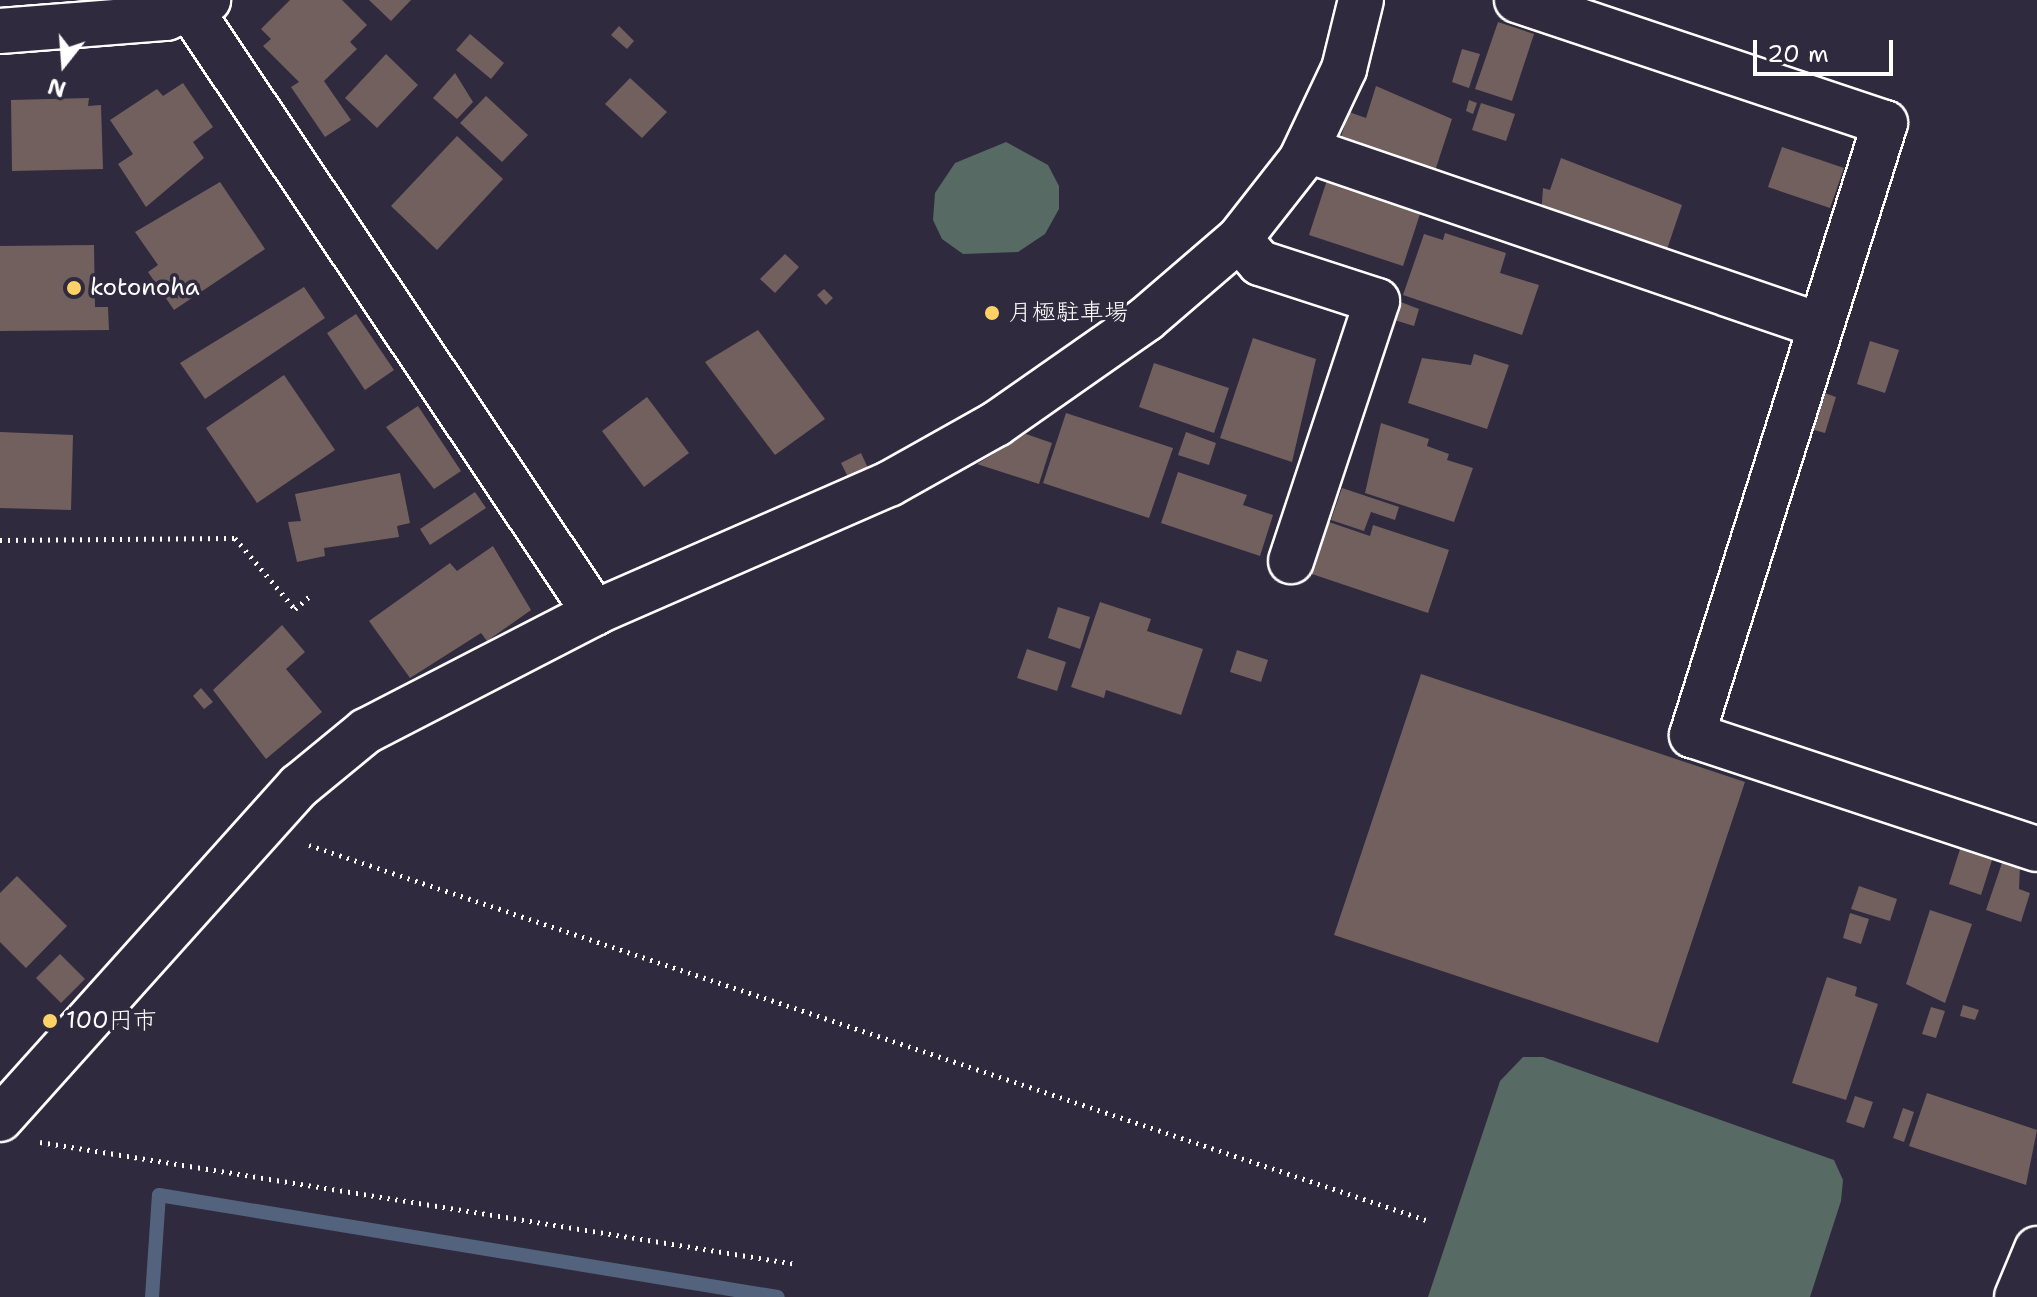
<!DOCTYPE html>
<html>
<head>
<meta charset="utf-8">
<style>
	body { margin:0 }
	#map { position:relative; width:2037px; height:1297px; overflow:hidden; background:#2f2a3d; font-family:"Shantell Sans","Klee One",sans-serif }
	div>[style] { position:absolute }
	.green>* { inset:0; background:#576a64 }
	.stream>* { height:14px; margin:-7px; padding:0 7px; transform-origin:7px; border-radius:7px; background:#53627d }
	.building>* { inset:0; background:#72605f }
	.path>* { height:5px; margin-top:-2.5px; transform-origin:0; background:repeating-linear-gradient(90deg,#fff 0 2px,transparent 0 8px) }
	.roads { filter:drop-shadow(2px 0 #fff) drop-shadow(-2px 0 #fff) drop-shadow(0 2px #fff) drop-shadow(0 -2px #fff) }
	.street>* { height:44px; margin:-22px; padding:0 22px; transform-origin:22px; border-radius:22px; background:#2f2a3d }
	.secondary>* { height:44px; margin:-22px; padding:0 22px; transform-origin:22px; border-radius:22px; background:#2f2a3d }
	.dots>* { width:22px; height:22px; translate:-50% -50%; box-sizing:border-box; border:4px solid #2f2a3d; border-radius:50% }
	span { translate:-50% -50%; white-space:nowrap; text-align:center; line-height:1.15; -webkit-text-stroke:7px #2f2a3d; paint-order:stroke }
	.poi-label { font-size:24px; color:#fff }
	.left { translate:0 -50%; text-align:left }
	.north { position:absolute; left:24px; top:24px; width:80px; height:80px; -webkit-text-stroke:6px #2f2a3d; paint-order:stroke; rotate:197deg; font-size:22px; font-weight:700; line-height:32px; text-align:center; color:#fff }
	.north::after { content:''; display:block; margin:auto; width:28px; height:36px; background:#fff; clip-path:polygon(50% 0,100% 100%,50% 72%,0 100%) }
	.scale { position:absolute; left:1753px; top:40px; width:140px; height:36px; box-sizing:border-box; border:4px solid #fff; border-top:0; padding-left:10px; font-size:24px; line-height:28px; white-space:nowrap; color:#fff; -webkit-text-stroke:6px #2f2a3d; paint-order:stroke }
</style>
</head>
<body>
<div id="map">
	<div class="green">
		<div style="clip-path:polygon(1006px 142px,1048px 165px,1059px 186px,1059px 209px,1045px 234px,1018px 252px,963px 254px,942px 239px,933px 220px,935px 193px,955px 163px)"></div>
		<div style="clip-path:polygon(1523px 1057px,1543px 1057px,1834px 1160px,1843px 1180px,1841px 1201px,1810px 1297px,1428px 1297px,1500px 1081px)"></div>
	</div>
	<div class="stream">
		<div style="left:152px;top:1297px;width:102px;rotate:-86.1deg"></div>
		<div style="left:159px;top:1195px;width:627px;rotate:9.36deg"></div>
	</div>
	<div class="building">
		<div style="clip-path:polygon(290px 0,342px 0,367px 25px,350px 42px,357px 49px,324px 81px,351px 120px,325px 137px,291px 87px,299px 82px,263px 46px,271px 39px,261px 29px)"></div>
		<div style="clip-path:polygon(369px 0,411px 0,391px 21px)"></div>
		<div style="clip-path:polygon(1498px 22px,1534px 34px,1512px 101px,1475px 89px)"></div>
		<div style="clip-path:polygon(619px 26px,634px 41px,627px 49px,611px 35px)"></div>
		<div style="clip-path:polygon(470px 34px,504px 63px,491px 79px,456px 50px)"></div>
		<div style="clip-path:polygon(1462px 49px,1480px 54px,1469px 88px,1452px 82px)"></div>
		<div style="clip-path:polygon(386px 54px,418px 85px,377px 128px,345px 98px)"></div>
		<div style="clip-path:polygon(455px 73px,473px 102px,457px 119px,433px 98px)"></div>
		<div style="clip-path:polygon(630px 78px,667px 112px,642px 138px,605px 104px)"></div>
		<div style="clip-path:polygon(183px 83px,213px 127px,193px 142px,204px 158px,146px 207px,118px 164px,133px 154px,110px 120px,157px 89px,163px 96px)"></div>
		<div style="clip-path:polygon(1376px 86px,1452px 119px,1435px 171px,1340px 140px,1349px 112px,1366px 118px)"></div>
		<div style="clip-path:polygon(486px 96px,528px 135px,502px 162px,460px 123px)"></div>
		<div style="clip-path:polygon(89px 98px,88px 106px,101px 105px,103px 169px,12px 171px,11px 100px)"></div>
		<div style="clip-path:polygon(1469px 100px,1477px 103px,1473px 114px,1466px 111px)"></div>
		<div style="clip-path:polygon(1481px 103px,1515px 114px,1506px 141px,1472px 130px)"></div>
		<div style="clip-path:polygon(457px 136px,503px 179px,437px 250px,391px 206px)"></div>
		<div style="clip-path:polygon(1782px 147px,1844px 168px,1830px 208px,1768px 187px)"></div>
		<div style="clip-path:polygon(1561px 158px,1682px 205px,1664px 258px,1541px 216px,1543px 188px,1550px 190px)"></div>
		<div style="clip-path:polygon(1327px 180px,1421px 211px,1403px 266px,1309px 235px)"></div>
		<div style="clip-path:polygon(220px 182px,265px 249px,174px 310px,148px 272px,158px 265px,135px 232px)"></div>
		<div style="clip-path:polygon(1445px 233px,1506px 253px,1500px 273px,1539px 285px,1522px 335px,1403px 295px,1424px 234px,1443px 240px)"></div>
		<div style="clip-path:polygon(94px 245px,95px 307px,108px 307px,109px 330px,0 331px,0 246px)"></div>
		<div style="clip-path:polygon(785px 254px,799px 267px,775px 293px,760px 279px)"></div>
		<div style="clip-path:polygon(304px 287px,325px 318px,205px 399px,180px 363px)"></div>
		<div style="clip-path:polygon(824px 289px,833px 298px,826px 305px,817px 295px)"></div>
		<div style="clip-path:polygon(1398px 301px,1419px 309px,1414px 326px,1391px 319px)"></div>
		<div style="clip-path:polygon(356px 314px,394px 370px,365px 390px,327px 333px)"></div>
		<div style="clip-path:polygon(758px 330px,825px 419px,775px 455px,705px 362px)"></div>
		<div style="clip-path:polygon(1253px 338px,1316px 359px,1292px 462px,1220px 438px)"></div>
		<div style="clip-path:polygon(1870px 341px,1899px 350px,1885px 393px,1857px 384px)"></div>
		<div style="clip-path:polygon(1474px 354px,1509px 365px,1487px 429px,1408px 403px,1422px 358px,1471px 365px)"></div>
		<div style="clip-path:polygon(1154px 363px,1229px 388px,1214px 433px,1139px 407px)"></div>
		<div style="clip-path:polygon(284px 375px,335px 450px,257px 503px,206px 428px)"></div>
		<div style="clip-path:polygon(1822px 392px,1836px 397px,1825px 433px,1811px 429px)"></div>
		<div style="clip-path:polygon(647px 397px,689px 453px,644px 487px,602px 431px)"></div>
		<div style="clip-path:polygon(418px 406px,461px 471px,434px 489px,386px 427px)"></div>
		<div style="clip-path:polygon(1066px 413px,1173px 448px,1149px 518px,1043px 483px)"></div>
		<div style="clip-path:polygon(1381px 423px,1429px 439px,1427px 446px,1449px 454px,1447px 460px,1473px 468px,1454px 522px,1365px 493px)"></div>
		<div style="clip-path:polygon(0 432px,73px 435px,71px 510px,0 508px)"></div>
		<div style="clip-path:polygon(1186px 432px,1216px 443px,1209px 465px,1178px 455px)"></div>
		<div style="clip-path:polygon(1026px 434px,1052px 443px,1039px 484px,977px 464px)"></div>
		<div style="clip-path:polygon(861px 453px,868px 468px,848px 477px,841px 463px)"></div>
		<div style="clip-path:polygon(1178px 472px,1247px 495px,1243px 505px,1273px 515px,1260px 556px,1161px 523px)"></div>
		<div style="clip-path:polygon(400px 473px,410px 523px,397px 526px,399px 537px,324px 548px,325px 556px,297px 562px,288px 522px,301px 521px,295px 494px)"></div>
		<div style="clip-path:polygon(1342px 488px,1399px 507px,1395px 520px,1371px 512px,1364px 531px,1331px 520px)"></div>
		<div style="clip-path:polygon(475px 492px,486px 508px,430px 545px,420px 529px)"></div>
		<div style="clip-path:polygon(1326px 521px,1370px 536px,1373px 525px,1449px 550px,1428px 613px,1309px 573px)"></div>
		<div style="clip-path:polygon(493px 546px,531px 610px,487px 641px,481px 633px,410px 678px,369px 621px,450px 563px,457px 571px)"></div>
		<div style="clip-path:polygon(1100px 602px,1151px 619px,1147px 631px,1203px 649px,1181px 715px,1106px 690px,1104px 698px,1071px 687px)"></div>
		<div style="clip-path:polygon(1058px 607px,1090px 617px,1080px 649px,1048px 638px)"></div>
		<div style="clip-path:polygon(282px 625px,305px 652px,286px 669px,322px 712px,266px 759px,213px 690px)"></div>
		<div style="clip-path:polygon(1027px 649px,1066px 662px,1057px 691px,1017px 678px)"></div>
		<div style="clip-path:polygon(1237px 650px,1268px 660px,1261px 682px,1230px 672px)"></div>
		<div style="clip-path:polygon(1421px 674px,1745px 782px,1658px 1043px,1334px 935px)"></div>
		<div style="clip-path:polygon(201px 688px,213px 702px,204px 709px,193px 696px)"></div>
		<div style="clip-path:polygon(1961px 846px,1993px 857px,1981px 895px,1949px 884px)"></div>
		<div style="clip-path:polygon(2003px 860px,2020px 866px,2019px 889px,2030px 893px,2021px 922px,1986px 910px)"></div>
		<div style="clip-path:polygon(17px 876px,67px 926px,26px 968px,0 942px,0 893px)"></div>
		<div style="clip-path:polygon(1859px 886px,1897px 899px,1890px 921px,1851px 909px)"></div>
		<div style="clip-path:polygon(1930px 910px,1972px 924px,1945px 1003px,1906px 984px)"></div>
		<div style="clip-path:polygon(1850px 913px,1869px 919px,1861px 944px,1843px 938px)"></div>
		<div style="clip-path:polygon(60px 954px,85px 979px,61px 1003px,36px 978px)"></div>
		<div style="clip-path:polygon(1827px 977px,1857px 987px,1855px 996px,1878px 1004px,1846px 1100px,1792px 1083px)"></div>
		<div style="clip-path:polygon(1963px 1005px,1979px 1010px,1975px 1020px,1960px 1016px)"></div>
		<div style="clip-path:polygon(1931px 1007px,1945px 1011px,1936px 1038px,1922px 1034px)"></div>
		<div style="clip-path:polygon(1927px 1093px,2037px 1130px,2026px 1185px,1909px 1146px)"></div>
		<div style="clip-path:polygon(1855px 1096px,1873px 1102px,1864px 1128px,1846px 1122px)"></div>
		<div style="clip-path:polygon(1903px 1108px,1914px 1112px,1904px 1142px,1893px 1138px)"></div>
	</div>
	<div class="path">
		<div style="left:0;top:540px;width:235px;rotate:-0.5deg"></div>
		<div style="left:235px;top:538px;width:93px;rotate:49.8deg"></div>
		<div style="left:295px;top:609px;width:21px;rotate:-41deg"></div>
		<div style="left:309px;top:845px;width:1178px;rotate:18.56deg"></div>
		<div style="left:40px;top:1142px;width:767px;rotate:9.16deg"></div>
	</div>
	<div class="roads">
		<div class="street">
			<div style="left:1517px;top:0;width:388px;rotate:18.5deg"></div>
			<div style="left:1885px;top:123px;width:642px;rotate:107.5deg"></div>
			<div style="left:1692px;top:735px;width:363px;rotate:18.3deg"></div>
			<div style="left:0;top:31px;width:167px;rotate:-4.5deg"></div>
			<div style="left:166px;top:18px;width:46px;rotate:-23.2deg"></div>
			<div style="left:1307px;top:150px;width:543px;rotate:18.9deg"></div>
			<div style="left:1239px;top:239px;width:32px;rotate:49deg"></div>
			<div style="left:1260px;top:263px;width:123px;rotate:18deg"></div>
			<div style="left:1377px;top:301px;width:274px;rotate:108.3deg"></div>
			<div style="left:0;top:1119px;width:448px;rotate:-48.1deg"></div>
			<div style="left:299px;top:786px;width:87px;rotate:-39.4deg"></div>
			<div style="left:366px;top:731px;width:261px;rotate:-27.3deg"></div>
			<div style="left:598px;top:611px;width:318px;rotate:-23.6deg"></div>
			<div style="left:889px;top:484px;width:123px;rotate:-29.3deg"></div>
			<div style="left:996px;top:424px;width:183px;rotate:-35deg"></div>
			<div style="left:1146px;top:319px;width:123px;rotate:-40.7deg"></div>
			<div style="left:1239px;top:239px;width:100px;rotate:-51.9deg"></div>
			<div style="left:1301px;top:160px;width:101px;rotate:-64.7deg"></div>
			<div style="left:1344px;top:69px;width:71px;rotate:-76.2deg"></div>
			<div style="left:2017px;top:1297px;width:52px;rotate:-67.4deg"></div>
		</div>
		<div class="secondary">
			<div style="left:184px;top:0;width:738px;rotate:56.16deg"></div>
		</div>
	</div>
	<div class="dots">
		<div style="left:74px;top:288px;background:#ffd166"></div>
		<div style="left:992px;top:313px;background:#ffd166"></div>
		<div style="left:50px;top:1021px;background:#ffd166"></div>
	</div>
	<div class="poi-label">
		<span class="left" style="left:90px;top:288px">kotonoha</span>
		<span class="left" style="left:1008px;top:313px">月極駐車場</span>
		<span class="left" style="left:66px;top:1021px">100円市</span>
	</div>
	<div class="north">N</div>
	<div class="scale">20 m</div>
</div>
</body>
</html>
